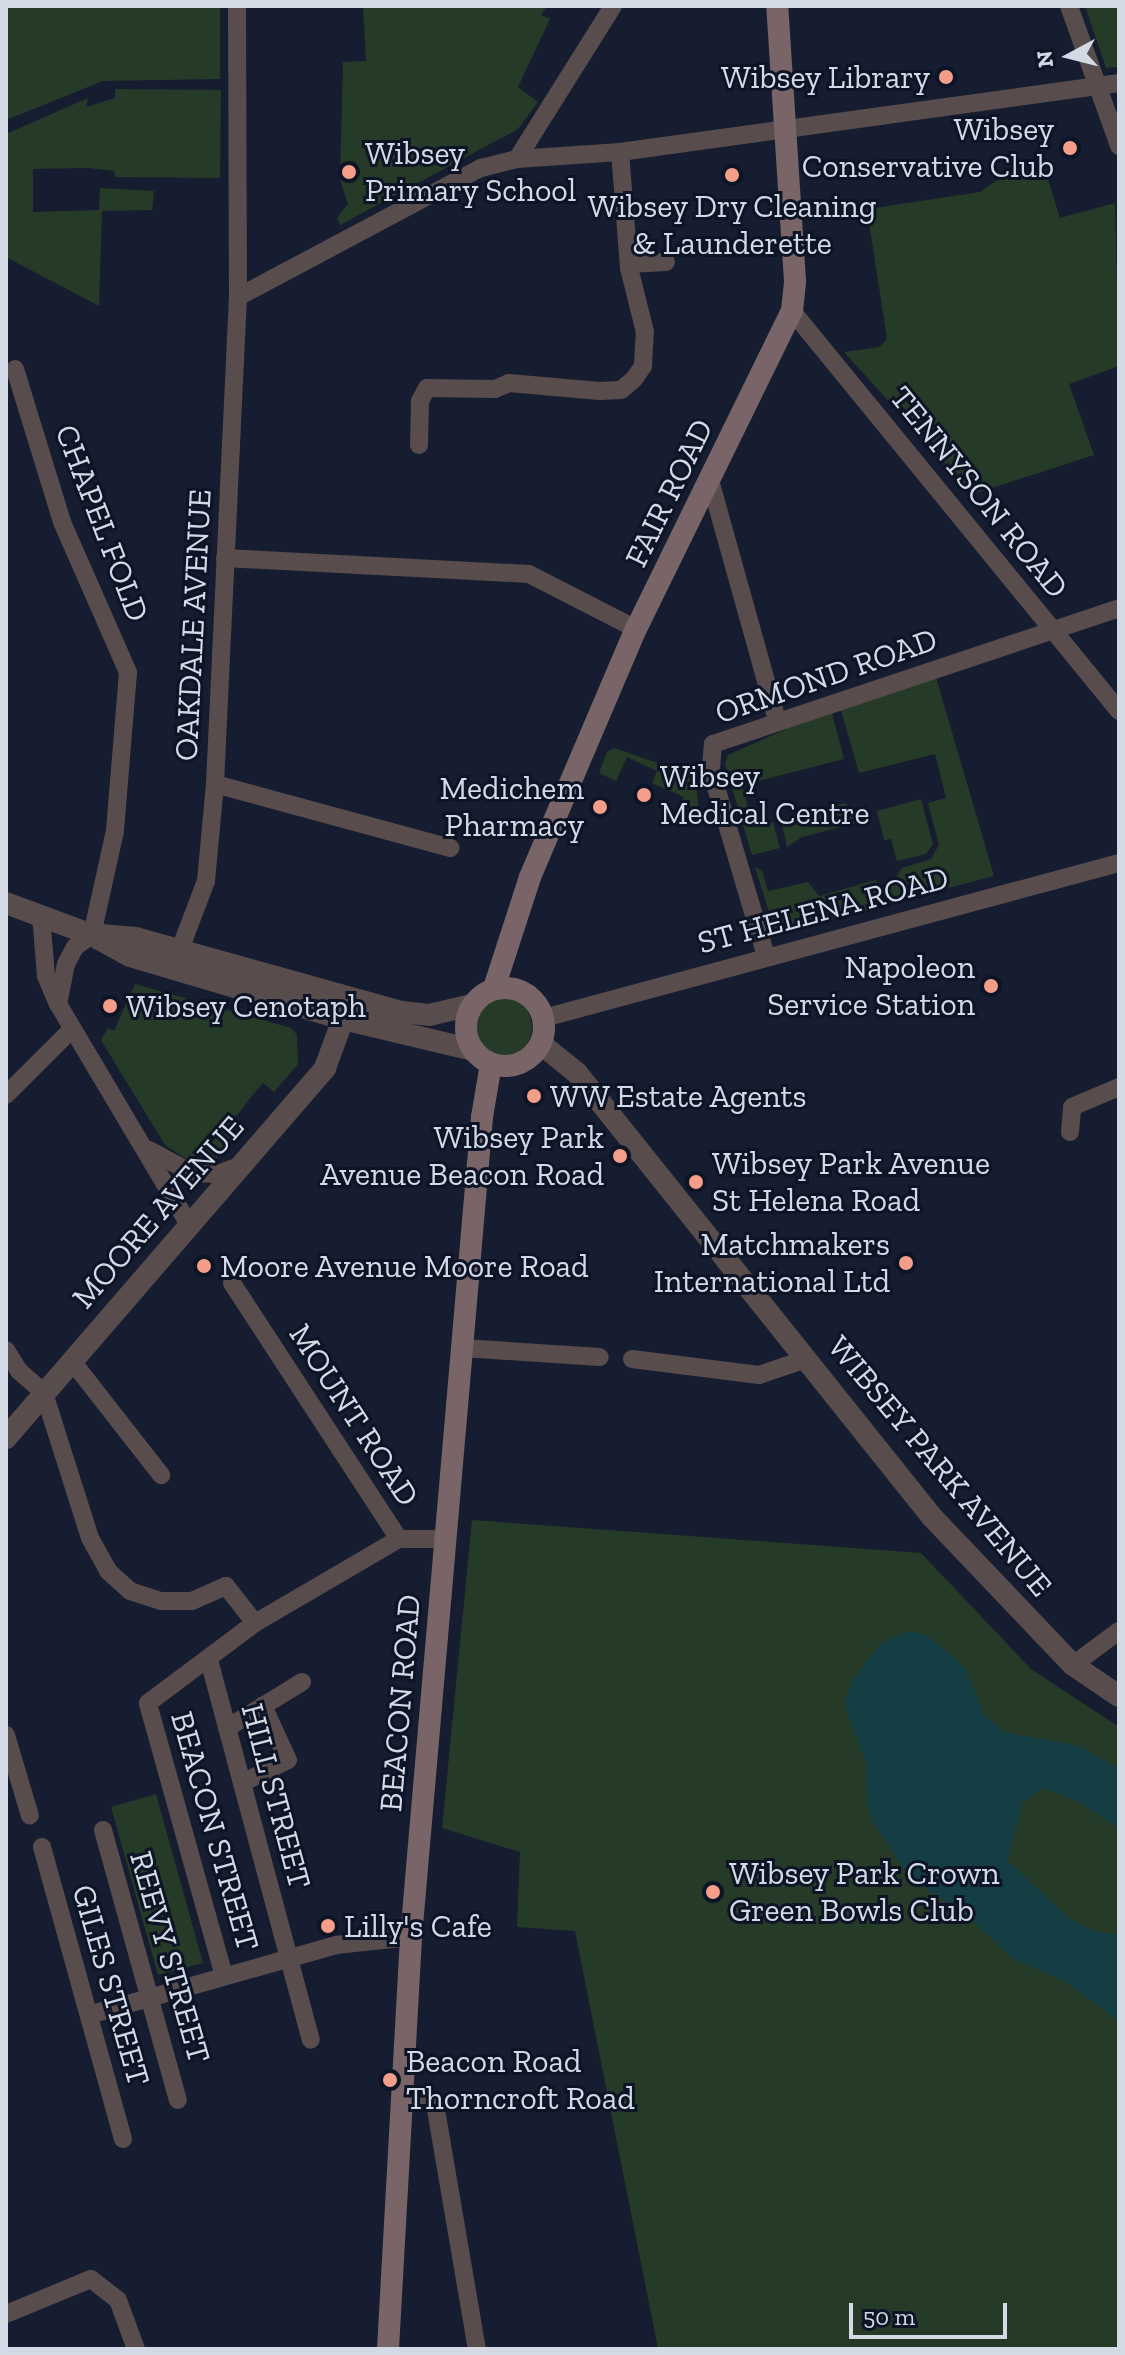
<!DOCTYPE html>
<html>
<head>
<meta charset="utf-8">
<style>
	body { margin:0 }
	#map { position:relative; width:1125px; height:2355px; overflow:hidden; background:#161d30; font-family:"Zilla Slab",serif }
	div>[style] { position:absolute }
	.green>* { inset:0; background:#263a28 }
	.round { border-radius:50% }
	.water>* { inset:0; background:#153d44 }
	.minor>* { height:18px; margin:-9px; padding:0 9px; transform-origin:9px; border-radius:9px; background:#584c4d }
	.tertiary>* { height:22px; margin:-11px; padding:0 11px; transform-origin:11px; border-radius:11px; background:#584c4d }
	.secondary>* { height:22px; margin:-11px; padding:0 11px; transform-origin:11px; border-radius:11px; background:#796568 }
	.secondary>.ring { margin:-11px; padding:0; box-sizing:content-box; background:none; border:22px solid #796568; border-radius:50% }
	.dots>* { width:22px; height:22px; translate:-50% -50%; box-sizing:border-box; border:4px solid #0d1426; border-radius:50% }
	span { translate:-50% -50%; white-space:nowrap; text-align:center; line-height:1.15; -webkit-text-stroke:6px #0d1426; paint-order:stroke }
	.poi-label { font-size:32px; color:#d4d9e6 }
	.right { translate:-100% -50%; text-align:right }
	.left { translate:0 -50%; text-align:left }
	.street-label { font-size:32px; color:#d4d9e6 }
	.frame { position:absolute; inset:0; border:8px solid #d4d9e6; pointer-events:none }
	.north { position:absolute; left:1029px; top:16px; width:80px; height:80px; -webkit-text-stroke:6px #0d1426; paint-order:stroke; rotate:263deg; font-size:22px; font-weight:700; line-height:32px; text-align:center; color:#d4d9e6 }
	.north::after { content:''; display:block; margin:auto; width:28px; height:36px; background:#d4d9e6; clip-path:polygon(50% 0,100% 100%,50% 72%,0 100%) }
	.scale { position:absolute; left:849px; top:2303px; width:158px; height:36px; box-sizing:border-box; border:4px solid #d4d9e6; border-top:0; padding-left:10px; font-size:24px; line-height:28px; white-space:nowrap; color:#d4d9e6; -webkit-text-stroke:6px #0d1426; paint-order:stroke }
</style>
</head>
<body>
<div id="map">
	<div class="green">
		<div style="clip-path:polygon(6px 6px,220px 6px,220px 79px,103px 81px,6px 120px)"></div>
		<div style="clip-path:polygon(363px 6px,547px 6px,541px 15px,550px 19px,518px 87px,538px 102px,518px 129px,340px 225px,337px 218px,348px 204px,340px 180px,343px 62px,366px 61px)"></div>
		<div style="clip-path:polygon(1085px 6px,1119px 6px,1119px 67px,1106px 68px)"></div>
		<div style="clip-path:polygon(115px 89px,221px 90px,220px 178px,115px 177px,114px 171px,88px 168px,33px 169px,33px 212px,99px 210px,100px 188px,154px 191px,152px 210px,102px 211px,99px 306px,6px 257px,6px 134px,88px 98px,86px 107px,115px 98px)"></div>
		<div style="clip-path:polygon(1044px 167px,1060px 218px,1115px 203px,1119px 366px,1069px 384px,1094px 455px,973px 494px,844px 352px,880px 347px,887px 339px,867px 209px,980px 192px,996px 181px)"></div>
		<div style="clip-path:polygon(935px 674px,994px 876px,891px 903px,887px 893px,902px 868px,931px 859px,939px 845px,928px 803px,946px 798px,935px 754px,859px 773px,840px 707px)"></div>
		<div style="clip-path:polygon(831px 709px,844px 759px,742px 785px,753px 827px,773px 822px,780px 848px,752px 855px,725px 764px,728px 755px)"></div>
		<div style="clip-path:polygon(614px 748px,695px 776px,700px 818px,671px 827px,684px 797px,652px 783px,657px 771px,627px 757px,616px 781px,599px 773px,607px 752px)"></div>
		<div style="clip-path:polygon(921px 799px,933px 844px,926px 854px,897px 861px,891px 839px,884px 840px,877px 811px)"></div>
		<div style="clip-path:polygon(846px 803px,848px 811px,856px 809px,860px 822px,802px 837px,787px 847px,781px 820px)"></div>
		<div style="clip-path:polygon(755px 867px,762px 871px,768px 891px,808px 882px,819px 896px,876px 880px,882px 901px,879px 908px,775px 931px)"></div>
		<div style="clip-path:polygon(135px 984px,291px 1028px,297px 1035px,298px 1064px,274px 1092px,263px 1083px,251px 1097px,228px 1127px,237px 1134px,214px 1161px,194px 1164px,165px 1145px,101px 1040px,108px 1028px,114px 1031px)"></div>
		<div class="round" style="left:472px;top:997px;width:60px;height:60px"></div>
		<div style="clip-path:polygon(472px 1520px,921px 1553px,1031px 1669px,1119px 1727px,1119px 2349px,658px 2349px,575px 1931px,517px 1927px,520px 1852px,442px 1828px)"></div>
		<div style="clip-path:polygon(156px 1794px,203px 1963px,158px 1975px,111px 1807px)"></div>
	</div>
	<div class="water">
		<div style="clip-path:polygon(909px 1631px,926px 1635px,956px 1659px,967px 1671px,984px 1715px,1004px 1732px,1082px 1747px,1119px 1769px,1119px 1829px,1079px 1802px,1043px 1788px,1023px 1802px,1007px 1860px,1069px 1918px,1096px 1932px,1119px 1934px,1119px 2022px,1064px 1981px,1012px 1958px,962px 1911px,911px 1880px,874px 1824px,867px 1807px,866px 1763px,844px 1704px,853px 1679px,880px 1644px)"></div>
	</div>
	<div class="minor">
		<div style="left:1069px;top:6px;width:149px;rotate:70.3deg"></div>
		<div style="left:517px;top:159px;width:181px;rotate:-57.9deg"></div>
		<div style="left:629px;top:264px;width:37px;rotate:-3deg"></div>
		<div style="left:238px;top:297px;width:275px;rotate:-28deg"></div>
		<div style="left:481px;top:168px;width:37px;rotate:-14deg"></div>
		<div style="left:517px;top:159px;width:103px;rotate:-3.9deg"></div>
		<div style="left:620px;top:152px;width:504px;rotate:-7.87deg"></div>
		<div style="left:792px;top:311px;width:517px;rotate:50.73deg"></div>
		<div style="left:15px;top:369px;width:160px;rotate:72.9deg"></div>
		<div style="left:62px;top:522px;width:164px;rotate:66.3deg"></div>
		<div style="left:128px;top:672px;width:160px;rotate:94.7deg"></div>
		<div style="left:115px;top:831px;width:107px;rotate:102.5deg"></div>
		<div style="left:92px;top:935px;width:21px;rotate:145deg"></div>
		<div style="left:75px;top:947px;width:19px;rotate:118deg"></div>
		<div style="left:66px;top:964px;width:41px;rotate:101.3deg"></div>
		<div style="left:419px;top:445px;width:44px;rotate:-88.7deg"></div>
		<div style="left:420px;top:401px;width:15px;rotate:-62deg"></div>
		<div style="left:427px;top:388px;width:68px;rotate:0.8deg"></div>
		<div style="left:495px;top:389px;width:15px;rotate:-23deg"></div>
		<div style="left:509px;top:383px;width:91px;rotate:5deg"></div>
		<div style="left:600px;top:391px;width:21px;rotate:-3deg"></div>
		<div style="left:621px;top:390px;width:17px;rotate:-40deg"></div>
		<div style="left:634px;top:379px;width:16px;rotate:-55deg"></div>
		<div style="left:643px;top:366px;width:34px;rotate:-87deg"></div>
		<div style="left:645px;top:332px;width:66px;rotate:-104deg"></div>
		<div style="left:629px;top:268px;width:116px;rotate:-94.4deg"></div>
		<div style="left:711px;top:484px;width:246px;rotate:74.4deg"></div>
		<div style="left:225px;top:558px;width:304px;rotate:3deg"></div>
		<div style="left:529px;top:574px;width:120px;rotate:27.2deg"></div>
		<div style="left:215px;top:784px;width:244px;rotate:15.2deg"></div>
		<div style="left:41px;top:915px;width:61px;rotate:85.3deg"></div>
		<div style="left:46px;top:976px;width:30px;rotate:67deg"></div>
		<div style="left:58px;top:1004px;width:257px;rotate:59.3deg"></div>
		<div style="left:766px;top:956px;width:194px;rotate:-106.5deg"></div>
		<div style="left:711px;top:770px;width:26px;rotate:-86deg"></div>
		<div style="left:713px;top:744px;width:428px;rotate:-18.5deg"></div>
		<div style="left:176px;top:960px;width:85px;rotate:-69.2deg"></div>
		<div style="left:206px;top:881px;width:97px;rotate:-84.7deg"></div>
		<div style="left:215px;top:784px;width:488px;rotate:-87.3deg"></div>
		<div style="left:238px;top:297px;width:291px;rotate:-90.2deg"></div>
		<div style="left:544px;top:1018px;width:596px;rotate:-15.09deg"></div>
		<div style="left:6px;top:1095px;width:93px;rotate:-45deg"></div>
		<div style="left:1070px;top:1132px;width:25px;rotate:-85deg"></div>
		<div style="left:1072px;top:1107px;width:51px;rotate:-23.1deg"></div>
		<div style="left:149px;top:1150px;width:49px;rotate:28.1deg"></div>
		<div style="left:192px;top:1173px;width:26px;rotate:2deg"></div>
		<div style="left:218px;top:1174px;width:22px;rotate:-21deg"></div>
		<div style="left:232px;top:1283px;width:306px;rotate:56.9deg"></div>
		<div style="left:399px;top:1539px;width:47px"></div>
		<div style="left:463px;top:1348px;width:137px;rotate:3.8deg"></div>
		<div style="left:6px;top:1350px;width:25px;rotate:58deg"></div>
		<div style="left:19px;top:1371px;width:33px;rotate:41deg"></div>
		<div style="left:44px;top:1393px;width:152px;rotate:72.4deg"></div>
		<div style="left:90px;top:1538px;width:38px;rotate:61deg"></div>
		<div style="left:108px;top:1571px;width:30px;rotate:42deg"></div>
		<div style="left:130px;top:1591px;width:33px;rotate:18deg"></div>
		<div style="left:161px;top:1601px;width:31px"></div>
		<div style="left:192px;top:1601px;width:37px;rotate:-24deg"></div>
		<div style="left:226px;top:1586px;width:47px;rotate:51.9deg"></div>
		<div style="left:632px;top:1359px;width:128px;rotate:7.2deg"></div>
		<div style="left:759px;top:1375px;width:50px;rotate:-18.8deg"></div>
		<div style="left:72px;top:1361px;width:145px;rotate:52deg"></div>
		<div style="left:209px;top:1660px;width:393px;rotate:75deg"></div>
		<div style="left:1073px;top:1665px;width:57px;rotate:-36.5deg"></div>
		<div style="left:227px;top:1728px;width:88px;rotate:-31.5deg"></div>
		<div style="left:6px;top:1735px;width:84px;rotate:73.5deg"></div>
		<div style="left:242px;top:1783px;width:51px;rotate:-26.6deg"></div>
		<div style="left:288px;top:1760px;width:60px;rotate:-114.8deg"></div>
		<div style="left:103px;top:1830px;width:280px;rotate:74.5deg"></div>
		<div style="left:42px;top:1847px;width:303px;rotate:74.5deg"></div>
		<div style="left:224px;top:1976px;width:283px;rotate:-105.6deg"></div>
		<div style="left:148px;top:1703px;width:134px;rotate:-36.8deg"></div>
		<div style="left:255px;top:1623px;width:167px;rotate:-30.3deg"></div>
		<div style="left:89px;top:2015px;width:257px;rotate:-15.8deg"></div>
		<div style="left:336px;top:1945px;width:75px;rotate:-6.1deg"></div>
		<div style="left:402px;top:2095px;width:34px;rotate:15deg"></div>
		<div style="left:435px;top:2104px;width:249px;rotate:80.3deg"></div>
		<div style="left:6px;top:2314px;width:92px;rotate:-22.4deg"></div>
		<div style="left:91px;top:2279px;width:34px;rotate:38deg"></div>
		<div style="left:118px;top:2300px;width:52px;rotate:69.8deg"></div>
	</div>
	<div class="tertiary">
		<div style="left:6px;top:903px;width:92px;rotate:20.4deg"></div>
		<div style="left:92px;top:935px;width:43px;rotate:28.9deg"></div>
		<div style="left:130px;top:956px;width:222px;rotate:16.5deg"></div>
		<div style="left:343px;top:1019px;width:134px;rotate:13.4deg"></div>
		<div style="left:101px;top:935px;width:35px;rotate:5deg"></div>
		<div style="left:136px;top:938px;width:275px;rotate:15.6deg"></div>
		<div style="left:401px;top:1012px;width:28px;rotate:6deg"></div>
		<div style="left:429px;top:1015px;width:44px;rotate:-13.1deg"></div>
		<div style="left:541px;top:1044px;width:46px;rotate:38.9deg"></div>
		<div style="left:577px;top:1073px;width:568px;rotate:51.36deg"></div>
		<div style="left:932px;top:1517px;width:204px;rotate:46.4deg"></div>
		<div style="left:1073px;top:1665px;width:55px;rotate:34deg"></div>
		<div style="left:6px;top:1438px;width:489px;rotate:-49.2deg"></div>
		<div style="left:325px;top:1068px;width:52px;rotate:-69.8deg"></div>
	</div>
	<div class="secondary">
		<div class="ring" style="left:466px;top:988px;width:56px;height:56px"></div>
		<div style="left:494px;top:988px;width:117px;rotate:-72deg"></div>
		<div style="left:530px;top:877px;width:270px;rotate:-66.9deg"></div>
		<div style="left:636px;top:629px;width:354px;rotate:-63.9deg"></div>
		<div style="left:792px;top:311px;width:30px;rotate:-84deg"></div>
		<div style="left:795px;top:281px;width:276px;rotate:-93.7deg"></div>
		<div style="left:388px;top:2349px;width:413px;rotate:-86.8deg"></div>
		<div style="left:411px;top:1937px;width:823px;rotate:-85.05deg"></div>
		<div style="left:482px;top:1117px;width:54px;rotate:-80.4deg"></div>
	</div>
	<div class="dots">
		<div style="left:946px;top:77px;background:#f49e89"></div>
		<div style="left:1070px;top:148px;background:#f49e89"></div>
		<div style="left:349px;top:172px;background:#f49e89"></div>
		<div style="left:732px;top:175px;background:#f49e89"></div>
		<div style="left:644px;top:795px;background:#f49e89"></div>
		<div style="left:600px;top:807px;background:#f49e89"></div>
		<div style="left:991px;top:986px;background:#f49e89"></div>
		<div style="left:110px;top:1006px;background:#f49e89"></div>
		<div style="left:534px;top:1096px;background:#f49e89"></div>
		<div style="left:620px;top:1156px;background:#f49e89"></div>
		<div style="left:696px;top:1182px;background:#f49e89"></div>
		<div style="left:906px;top:1263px;background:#f49e89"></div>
		<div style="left:204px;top:1266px;background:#f49e89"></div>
		<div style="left:713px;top:1892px;background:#f49e89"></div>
		<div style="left:328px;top:1926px;background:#f49e89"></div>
		<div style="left:390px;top:2080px;background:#f49e89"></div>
	</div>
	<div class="poi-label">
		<span class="right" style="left:930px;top:77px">Wibsey Library</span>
		<span class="right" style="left:1054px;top:148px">Wibsey<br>Conservative Club</span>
		<span class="left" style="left:365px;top:172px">Wibsey<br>Primary School</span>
		<span style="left:732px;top:225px">Wibsey Dry Cleaning<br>&amp; Launderette</span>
		<span class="left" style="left:660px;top:795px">Wibsey<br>Medical Centre</span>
		<span class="right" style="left:584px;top:807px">Medichem<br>Pharmacy</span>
		<span class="right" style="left:975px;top:986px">Napoleon<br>Service Station</span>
		<span class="left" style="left:126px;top:1006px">Wibsey Cenotaph</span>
		<span class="left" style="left:550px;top:1096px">WW Estate Agents</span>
		<span class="right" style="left:604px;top:1156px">Wibsey Park<br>Avenue Beacon Road</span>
		<span class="left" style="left:712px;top:1182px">Wibsey Park Avenue<br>St Helena Road</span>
		<span class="right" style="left:890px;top:1263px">Matchmakers<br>International Ltd</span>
		<span class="left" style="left:220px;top:1266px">Moore Avenue Moore Road</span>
		<span class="left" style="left:729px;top:1892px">Wibsey Park Crown<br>Green Bowls Club</span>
		<span class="left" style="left:344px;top:1926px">Lilly's Cafe</span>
		<span class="left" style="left:406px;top:2080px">Beacon Road<br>Thorncroft Road</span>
	</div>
	<div class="street-label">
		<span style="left:979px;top:492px;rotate:51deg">TENNYSON ROAD</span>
		<span style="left:669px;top:493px;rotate:-64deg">FAIR ROAD</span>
		<span style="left:102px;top:523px;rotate:69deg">CHAPEL FOLD</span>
		<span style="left:193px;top:625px;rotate:-87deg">OAKDALE AVENUE</span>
		<span style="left:826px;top:676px;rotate:-19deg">ORMOND ROAD</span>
		<span style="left:823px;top:910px;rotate:-15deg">ST HELENA ROAD</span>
		<span style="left:158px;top:1212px;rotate:-49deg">MOORE AVENUE</span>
		<span style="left:354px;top:1415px;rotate:57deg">MOUNT ROAD</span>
		<span style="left:940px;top:1466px;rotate:50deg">WIBSEY PARK AVENUE</span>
		<span style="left:400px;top:1703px;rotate:-85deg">BEACON ROAD</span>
		<span style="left:276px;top:1796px;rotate:75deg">HILL STREET</span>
		<span style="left:215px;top:1831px;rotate:74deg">BEACON STREET</span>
		<span style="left:170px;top:1957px;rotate:74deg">REEVY STREET</span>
		<span style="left:111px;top:1985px;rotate:74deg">GILES STREET</span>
	</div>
	<div class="frame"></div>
	<div class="north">N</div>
	<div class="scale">50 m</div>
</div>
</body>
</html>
